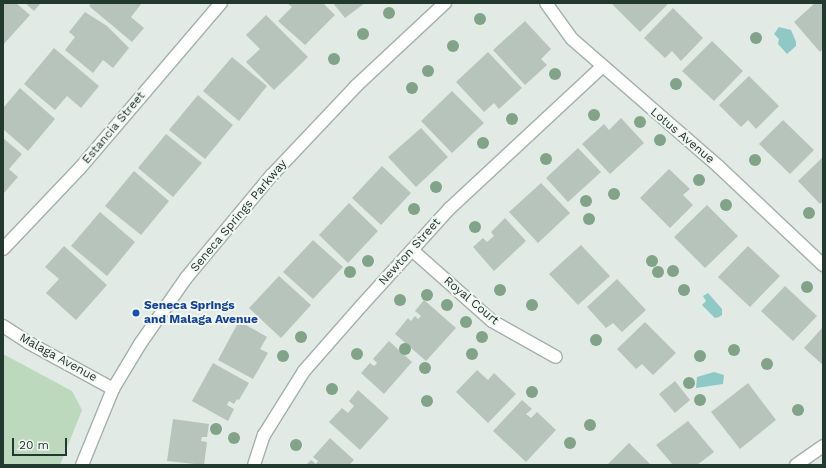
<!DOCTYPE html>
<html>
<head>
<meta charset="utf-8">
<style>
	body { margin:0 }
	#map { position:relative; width:826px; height:468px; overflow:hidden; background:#e1eae4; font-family:"Work Sans",sans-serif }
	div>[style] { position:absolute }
	.green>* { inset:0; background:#bcd9be }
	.water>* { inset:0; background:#8fc9c6 }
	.building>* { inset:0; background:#b7c4bc }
	.roads { filter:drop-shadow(1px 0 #a4b1aa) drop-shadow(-1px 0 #a4b1aa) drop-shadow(0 1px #a4b1aa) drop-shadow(0 -1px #a4b1aa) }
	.minor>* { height:12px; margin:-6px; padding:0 6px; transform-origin:6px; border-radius:6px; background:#fff }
	.trees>* { width:12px; height:12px; margin:-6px; border-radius:50%; background:#81a488 }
	.dots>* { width:11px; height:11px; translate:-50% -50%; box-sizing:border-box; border:2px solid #f1f7f3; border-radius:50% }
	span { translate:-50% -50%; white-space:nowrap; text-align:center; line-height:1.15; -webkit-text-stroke:4px #f1f7f3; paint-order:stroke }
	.street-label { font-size:12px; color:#23382e }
	.transit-label { font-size:12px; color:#164399; font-weight:700 }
	.left { translate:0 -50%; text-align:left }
	.frame { position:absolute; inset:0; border:4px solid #23382e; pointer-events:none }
	.scale { position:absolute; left:12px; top:438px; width:55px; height:18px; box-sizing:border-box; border:2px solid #23382e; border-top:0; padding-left:5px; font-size:12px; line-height:14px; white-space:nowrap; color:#23382e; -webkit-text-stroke:3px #f1f7f3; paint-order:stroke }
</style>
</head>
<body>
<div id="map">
	<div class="green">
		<div style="clip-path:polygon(3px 354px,72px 391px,82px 410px,60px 465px,3px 465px)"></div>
	</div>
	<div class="water">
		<div style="clip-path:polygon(779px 27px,791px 30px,796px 42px,796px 46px,787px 54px,778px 44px,779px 39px,774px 34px)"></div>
		<div style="clip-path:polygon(708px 293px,722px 309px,722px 315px,719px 317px,715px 318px,702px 305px,706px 301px,703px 296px)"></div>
		<div style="clip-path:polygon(714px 372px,724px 375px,723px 384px,696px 388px,697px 377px)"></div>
	</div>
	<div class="building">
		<div style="clip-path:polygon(3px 3px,16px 3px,30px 15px,3px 45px)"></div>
		<div style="clip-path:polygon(25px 3px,41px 3px,34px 11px)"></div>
		<div style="clip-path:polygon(91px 3px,142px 3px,131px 17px,144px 28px,132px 42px,89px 6px)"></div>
		<div style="clip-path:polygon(287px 3px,323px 3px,335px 15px,305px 45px,278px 21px,292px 7px)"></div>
		<div style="clip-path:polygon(333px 3px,365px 3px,345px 18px)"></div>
		<div style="clip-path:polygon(611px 3px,669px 3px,640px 32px)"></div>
		<div style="clip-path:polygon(815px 3px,823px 3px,823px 49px,820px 52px,794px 22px)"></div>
		<div style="clip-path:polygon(673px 8px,703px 38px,681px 61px,672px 51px,665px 58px,644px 38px)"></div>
		<div style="clip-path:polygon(85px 12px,107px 26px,129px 48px,113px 68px,103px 60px,93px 73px,65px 50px,75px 37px,69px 32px)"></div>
		<div style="clip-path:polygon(266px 15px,308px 57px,274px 90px,246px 62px,260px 49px,246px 35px)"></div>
		<div style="clip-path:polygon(525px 21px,551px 49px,541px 59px,547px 65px,525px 85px,493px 50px)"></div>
		<div style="clip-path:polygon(712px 41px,743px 71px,714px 101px,682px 71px)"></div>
		<div style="clip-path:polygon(54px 48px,99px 86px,81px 108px,67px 96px,55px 110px,24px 84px)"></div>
		<div style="clip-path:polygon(488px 52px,522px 88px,499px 109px,494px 103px,484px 112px,456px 82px)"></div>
		<div style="clip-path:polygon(232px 57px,267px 86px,239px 121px,203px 91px)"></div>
		<div style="clip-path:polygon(749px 76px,779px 106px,756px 129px,748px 120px,741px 127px,719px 105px)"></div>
		<div style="clip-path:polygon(20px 88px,55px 119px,28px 151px,3px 129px,3px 108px)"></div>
		<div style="clip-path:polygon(452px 91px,484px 123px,452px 153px,421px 121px)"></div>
		<div style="clip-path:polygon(198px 95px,233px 125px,205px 159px,169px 130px)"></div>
		<div style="clip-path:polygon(621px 118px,644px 143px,610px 174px,582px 144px,604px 124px,609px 130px)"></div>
		<div style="clip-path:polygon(783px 120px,814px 150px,790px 174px,759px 144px)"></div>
		<div style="clip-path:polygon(421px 128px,448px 157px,416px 187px,388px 157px)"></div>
		<div style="clip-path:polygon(166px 134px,202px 163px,173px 197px,138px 168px)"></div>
		<div style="clip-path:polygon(3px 138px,22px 154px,9px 169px,18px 177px,3px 194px)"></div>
		<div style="clip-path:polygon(578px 148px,601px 172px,568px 202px,546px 178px)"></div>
		<div style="clip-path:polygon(823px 157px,823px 201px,820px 204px,798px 181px)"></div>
		<div style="clip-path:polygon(382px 166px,411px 193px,381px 225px,352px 198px)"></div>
		<div style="clip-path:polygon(669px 169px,690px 189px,683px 195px,693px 205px,670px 228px,640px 198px)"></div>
		<div style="clip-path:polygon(134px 171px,169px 201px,141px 235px,105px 206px)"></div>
		<div style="clip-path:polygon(541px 183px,570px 213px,538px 243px,509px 212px)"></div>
		<div style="clip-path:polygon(349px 203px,378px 231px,348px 263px,319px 235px)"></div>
		<div style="clip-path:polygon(707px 205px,738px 236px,705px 268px,674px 237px)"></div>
		<div style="clip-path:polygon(100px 212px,135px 242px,107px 276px,71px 246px)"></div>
		<div style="clip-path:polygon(505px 218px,526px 241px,494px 271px,473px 247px,483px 238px,487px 242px,494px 236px,491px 232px)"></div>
		<div style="clip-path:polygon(313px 240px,343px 267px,313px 299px,283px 272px)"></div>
		<div style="clip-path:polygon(581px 245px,610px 276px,578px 305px,549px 274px)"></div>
		<div style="clip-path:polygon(64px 246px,107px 285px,76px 320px,46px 293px,59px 279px,45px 267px)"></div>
		<div style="clip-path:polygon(748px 246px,780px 276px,750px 307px,718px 277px)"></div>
		<div style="clip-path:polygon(279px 276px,311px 305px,281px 338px,249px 308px)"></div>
		<div style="clip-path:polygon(617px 279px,646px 310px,622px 332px,613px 323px,606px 328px,587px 307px)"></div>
		<div style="clip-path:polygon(785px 286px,817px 316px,793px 341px,761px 311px)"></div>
		<div style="clip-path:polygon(424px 300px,456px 328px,426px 361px,395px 334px,408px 318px,411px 321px,415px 316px,418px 319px,421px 316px,415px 311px)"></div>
		<div style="clip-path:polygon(239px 321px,267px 337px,260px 349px,268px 353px,253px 379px,218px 360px)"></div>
		<div style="clip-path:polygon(645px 322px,676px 353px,653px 375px,642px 364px,636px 369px,617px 349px)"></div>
		<div style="clip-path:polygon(823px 327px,823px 365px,804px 348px)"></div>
		<div style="clip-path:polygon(389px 341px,412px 362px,384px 394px,361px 373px,370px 363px,374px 366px,377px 363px,373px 359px)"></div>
		<div style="clip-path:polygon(213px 363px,249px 383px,239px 400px,237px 399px,234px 404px,229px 401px,227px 405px,234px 409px,228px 421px,192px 401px)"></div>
		<div style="clip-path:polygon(477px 370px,488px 380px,494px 373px,516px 394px,488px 423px,456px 392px)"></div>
		<div style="clip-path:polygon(675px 381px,690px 400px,675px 413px,659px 394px)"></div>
		<div style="clip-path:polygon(748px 383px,776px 420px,740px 449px,711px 412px)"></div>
		<div style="clip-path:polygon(358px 390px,389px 418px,360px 450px,329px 422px,342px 408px,348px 413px,354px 406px,349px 401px)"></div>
		<div style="clip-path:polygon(522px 400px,532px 409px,526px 414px,531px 418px,537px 412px,556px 430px,526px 462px,493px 431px)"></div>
		<div style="clip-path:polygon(173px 419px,209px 424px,207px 437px,202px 437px,201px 441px,207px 442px,204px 465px,167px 461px)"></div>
		<div style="clip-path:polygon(688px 421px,714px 452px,697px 465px,673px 465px,656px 445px)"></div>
		<div style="clip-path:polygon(330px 438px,354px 460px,349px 465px,306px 465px,311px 460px,316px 464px,318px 461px,313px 457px)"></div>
		<div style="clip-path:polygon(629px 443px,651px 465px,607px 465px)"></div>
	</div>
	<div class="roads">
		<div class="minor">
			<div style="left:546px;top:3px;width:44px;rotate:54.2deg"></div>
			<div style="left:572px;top:39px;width:195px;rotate:41deg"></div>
			<div style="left:719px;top:167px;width:143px;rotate:43.3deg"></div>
			<div style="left:3px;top:249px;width:112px;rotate:-46.5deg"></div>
			<div style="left:80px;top:168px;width:217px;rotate:-49.5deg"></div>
			<div style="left:412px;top:250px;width:107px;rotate:41.6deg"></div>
			<div style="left:492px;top:321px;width:73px;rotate:29.4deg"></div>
			<div style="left:3px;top:326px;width:31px;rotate:33deg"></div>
			<div style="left:29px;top:343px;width:96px;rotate:28.7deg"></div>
			<div style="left:82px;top:465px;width:82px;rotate:-67.8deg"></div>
			<div style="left:113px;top:389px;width:52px;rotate:-59deg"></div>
			<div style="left:140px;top:344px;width:80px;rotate:-55.1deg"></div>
			<div style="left:186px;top:278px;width:133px;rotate:-50.2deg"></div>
			<div style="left:271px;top:176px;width:124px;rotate:-46.6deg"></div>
			<div style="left:356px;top:86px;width:122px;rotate:-43deg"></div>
			<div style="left:254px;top:465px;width:32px;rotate:-72deg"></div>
			<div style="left:264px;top:435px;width:75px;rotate:-58deg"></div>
			<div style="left:304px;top:371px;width:88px;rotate:-48.7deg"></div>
			<div style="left:362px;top:305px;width:130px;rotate:-47.8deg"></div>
			<div style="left:449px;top:209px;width:209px;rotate:-42.9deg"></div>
			<div style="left:796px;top:465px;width:33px;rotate:-35deg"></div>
		</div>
	</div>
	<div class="trees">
		<div style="left:389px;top:13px"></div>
		<div style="left:480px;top:19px"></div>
		<div style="left:363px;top:34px"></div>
		<div style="left:756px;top:38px"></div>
		<div style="left:453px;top:46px"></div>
		<div style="left:334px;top:59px"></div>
		<div style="left:428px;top:71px"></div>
		<div style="left:555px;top:74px"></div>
		<div style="left:676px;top:84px"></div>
		<div style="left:412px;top:88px"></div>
		<div style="left:594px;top:115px"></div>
		<div style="left:512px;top:119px"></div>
		<div style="left:640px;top:122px"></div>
		<div style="left:660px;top:140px"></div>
		<div style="left:483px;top:143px"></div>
		<div style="left:546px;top:159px"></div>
		<div style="left:755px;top:160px"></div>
		<div style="left:699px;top:180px"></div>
		<div style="left:436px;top:187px"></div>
		<div style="left:614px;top:194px"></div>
		<div style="left:586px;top:201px"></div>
		<div style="left:726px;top:205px"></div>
		<div style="left:414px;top:209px"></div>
		<div style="left:809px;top:213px"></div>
		<div style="left:589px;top:219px"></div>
		<div style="left:475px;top:227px"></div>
		<div style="left:368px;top:261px"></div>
		<div style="left:652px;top:261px"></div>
		<div style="left:673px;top:271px"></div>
		<div style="left:350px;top:272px"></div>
		<div style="left:658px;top:272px"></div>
		<div style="left:807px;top:287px"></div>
		<div style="left:500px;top:290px"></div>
		<div style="left:684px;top:290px"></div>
		<div style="left:427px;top:295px"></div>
		<div style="left:400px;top:300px"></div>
		<div style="left:447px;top:305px"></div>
		<div style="left:532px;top:305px"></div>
		<div style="left:466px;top:322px"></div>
		<div style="left:301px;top:337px"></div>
		<div style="left:482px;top:337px"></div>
		<div style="left:596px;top:340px"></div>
		<div style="left:405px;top:349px"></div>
		<div style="left:734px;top:350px"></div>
		<div style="left:357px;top:354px"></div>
		<div style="left:472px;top:354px"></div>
		<div style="left:283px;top:356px"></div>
		<div style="left:700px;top:356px"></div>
		<div style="left:767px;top:364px"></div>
		<div style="left:425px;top:368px"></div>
		<div style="left:689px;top:383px"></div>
		<div style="left:332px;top:389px"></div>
		<div style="left:532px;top:392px"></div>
		<div style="left:700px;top:400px"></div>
		<div style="left:427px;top:401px"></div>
		<div style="left:798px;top:410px"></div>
		<div style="left:590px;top:425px"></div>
		<div style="left:216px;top:429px"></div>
		<div style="left:234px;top:438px"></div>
		<div style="left:570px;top:443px"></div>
		<div style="left:296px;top:445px"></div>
	</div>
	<div class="dots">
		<div style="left:136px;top:313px;background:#1a4fb4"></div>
	</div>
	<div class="street-label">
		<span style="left:114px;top:128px;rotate:-50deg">Estancia Street</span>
		<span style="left:682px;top:136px;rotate:40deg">Lotus Avenue</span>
		<span style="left:239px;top:216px;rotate:-50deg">Seneca Springs Parkway</span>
		<span style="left:410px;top:252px;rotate:-48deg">Newton Street</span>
		<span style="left:471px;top:301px;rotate:40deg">Royal Court</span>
		<span style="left:58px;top:358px;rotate:29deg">Malaga Avenue</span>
	</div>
	<div class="transit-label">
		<span class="left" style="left:144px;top:313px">Seneca Springs<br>and Malaga Avenue</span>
	</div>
	<div class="frame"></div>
	<div class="scale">20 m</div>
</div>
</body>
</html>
